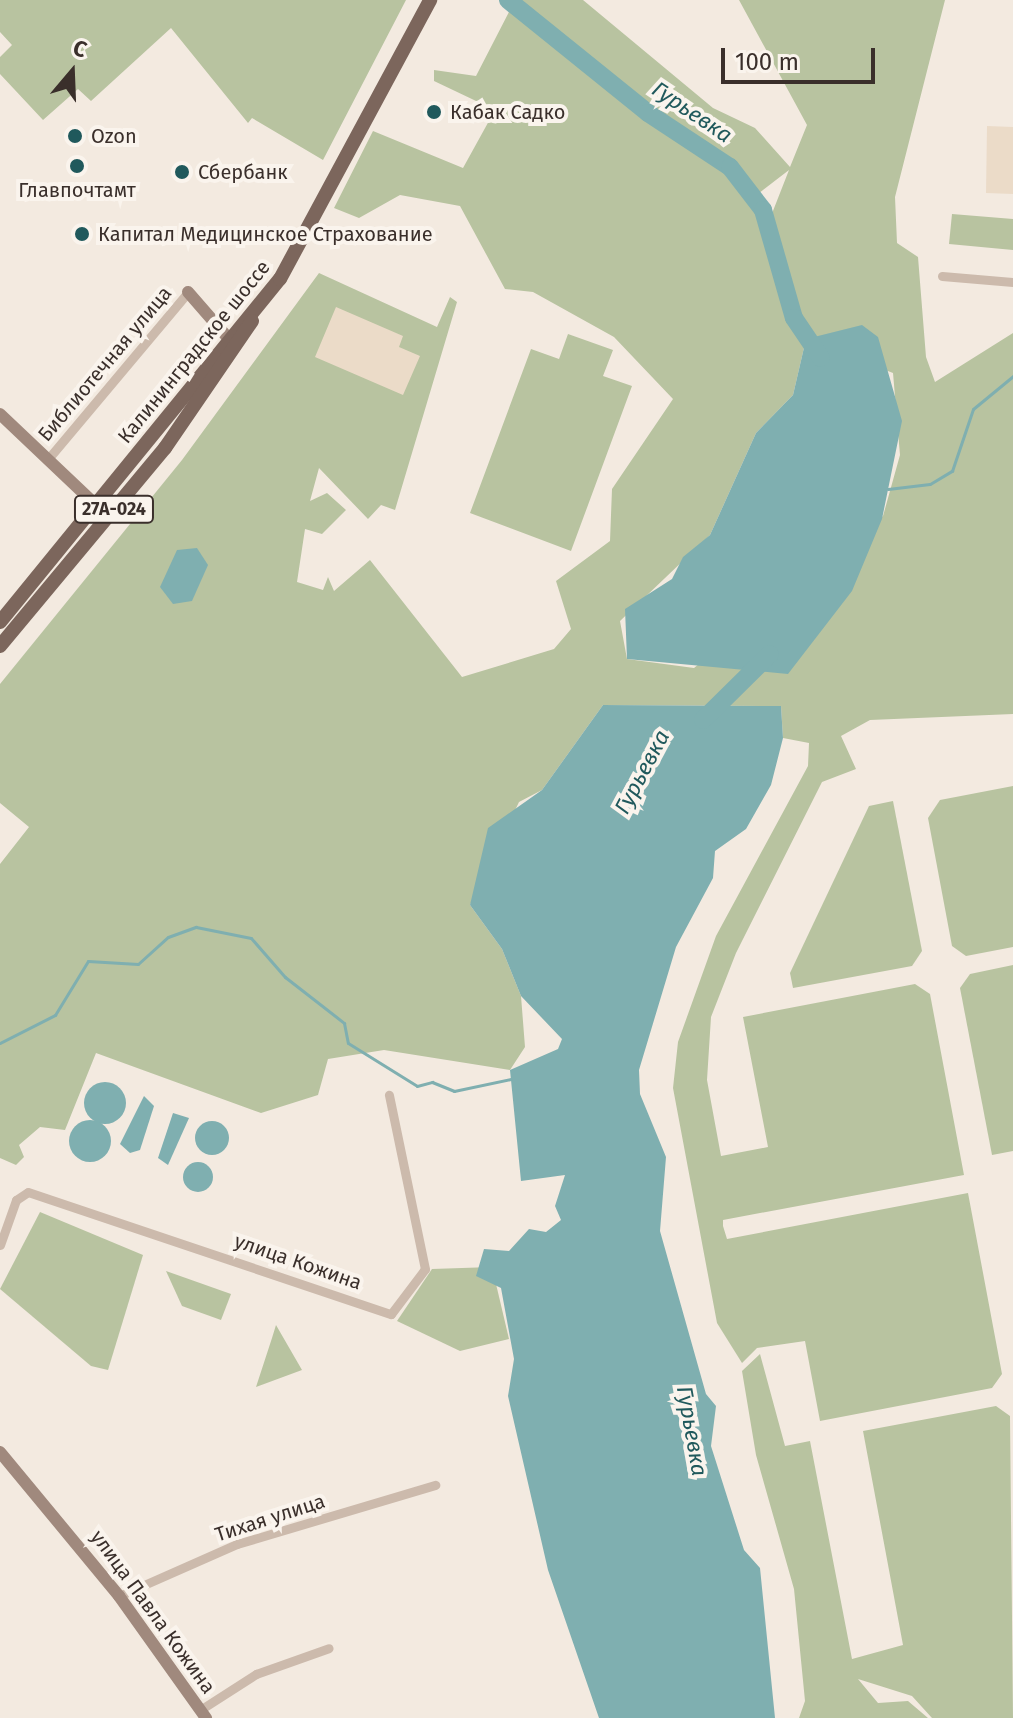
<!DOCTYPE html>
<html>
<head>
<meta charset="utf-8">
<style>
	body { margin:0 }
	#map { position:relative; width:1013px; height:1718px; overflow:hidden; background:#f3eae0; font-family:"Fira Sans",sans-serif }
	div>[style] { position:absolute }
	.green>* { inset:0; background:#b8c3a0 }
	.plaza>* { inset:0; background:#ebdbc8 }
	.water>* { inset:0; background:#7fafb0 }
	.round { border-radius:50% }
	.stream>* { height:3px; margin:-1.5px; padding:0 1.5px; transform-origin:1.5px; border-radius:1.5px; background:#7fafb0 }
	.river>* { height:18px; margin:-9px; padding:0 9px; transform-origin:9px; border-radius:9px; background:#7fafb0 }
	.street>* { height:9px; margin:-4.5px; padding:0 4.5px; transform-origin:4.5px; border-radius:4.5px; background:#ccbaac }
	.secondary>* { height:12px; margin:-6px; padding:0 6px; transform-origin:6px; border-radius:6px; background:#a0897d }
	.primary>* { height:14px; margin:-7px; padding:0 7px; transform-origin:7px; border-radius:7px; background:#7c665c }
	.dots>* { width:22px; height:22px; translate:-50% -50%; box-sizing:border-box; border:4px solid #faf4ed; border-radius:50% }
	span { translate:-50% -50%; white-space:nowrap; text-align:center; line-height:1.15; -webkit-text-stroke:8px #faf4ed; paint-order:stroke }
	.shield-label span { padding:2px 6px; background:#faf4ed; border:2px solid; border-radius:6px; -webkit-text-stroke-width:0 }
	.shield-label { font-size:18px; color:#3a2f2b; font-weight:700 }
	.poi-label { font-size:20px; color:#3a2f2b }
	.left { translate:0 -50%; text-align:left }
	.street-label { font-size:20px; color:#3a2f2b }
	.water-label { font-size:22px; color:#20595c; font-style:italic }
	.north { position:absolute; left:32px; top:32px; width:80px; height:80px; -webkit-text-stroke:6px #faf4ed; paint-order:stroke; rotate:19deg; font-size:22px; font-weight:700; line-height:32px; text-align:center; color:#3a2f2b }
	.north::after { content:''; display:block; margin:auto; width:28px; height:36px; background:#3a2f2b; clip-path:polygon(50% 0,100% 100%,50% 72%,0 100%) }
	.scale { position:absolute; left:721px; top:48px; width:154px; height:36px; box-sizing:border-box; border:4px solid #3a2f2b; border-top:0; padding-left:10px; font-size:24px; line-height:28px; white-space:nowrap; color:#3a2f2b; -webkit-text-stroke:6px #faf4ed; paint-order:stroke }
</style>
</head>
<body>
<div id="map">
	<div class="green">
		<div style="clip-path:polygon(0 0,406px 0,323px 160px,252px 118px,248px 123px,171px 28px,91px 101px,78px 89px,43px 120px,0 74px,0 57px,12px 45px,0 32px)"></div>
		<div style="clip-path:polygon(evenodd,502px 0,583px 0,713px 108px,755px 128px,790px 167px,807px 125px,739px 0,945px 0,895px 197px,897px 243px,918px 257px,926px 357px,935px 382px,1013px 333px,1013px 714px,870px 720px,841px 736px,856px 769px,822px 782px,736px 953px,711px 1017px,707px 1080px,721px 1156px,768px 1147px,743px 1017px,915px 984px,930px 994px,964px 1175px,723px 1220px,723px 1226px,727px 1239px,968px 1193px,1002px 1374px,992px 1388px,820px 1421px,805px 1341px,757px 1348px,742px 1363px,717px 1323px,673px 1088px,678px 1042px,716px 936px,808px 766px,809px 743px,783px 738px,781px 706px,603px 705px,542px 790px,519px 802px,470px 905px,502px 949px,521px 996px,525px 1047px,510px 1070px,384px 1050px,328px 1059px,318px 1095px,261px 1113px,96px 1053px,65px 1130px,40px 1127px,19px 1145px,24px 1157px,16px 1165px,0 1158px,0 864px,29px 827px,0 803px,0 684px,182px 460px,319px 273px,437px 327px,450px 297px,457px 302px,395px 510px,381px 505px,368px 519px,319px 468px,310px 501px,327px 493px,346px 510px,322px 534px,305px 529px,297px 582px,323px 590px,328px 577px,334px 591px,370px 560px,462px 677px,554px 649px,571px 629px,556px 581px,610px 541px,612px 489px,673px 399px,614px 337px,533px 292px,505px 289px,460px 206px,400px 195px,359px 218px,334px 208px,373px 131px,463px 168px,495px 110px,434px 81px,434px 70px,476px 76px,511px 8px,502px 0,789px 170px,771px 216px,770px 216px,750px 200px,789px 170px,502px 0,806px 339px,893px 373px,900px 455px,883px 516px,694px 668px,627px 659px,620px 621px,710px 535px,756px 433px,793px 395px,806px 339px)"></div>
		<div style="clip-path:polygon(952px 214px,1013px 219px,1013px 250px,949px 244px)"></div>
		<div style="clip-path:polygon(568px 334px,613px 350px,603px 376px,632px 386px,571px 551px,470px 513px,531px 349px,559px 359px)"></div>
		<div style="clip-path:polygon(1013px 786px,1013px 947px,966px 956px,952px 946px,928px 818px,940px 800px)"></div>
		<div style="clip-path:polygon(893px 801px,922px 951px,912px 966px,793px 988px,790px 973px,869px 806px)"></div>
		<div style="clip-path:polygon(1013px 965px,1013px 1151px,992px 1155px,960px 988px,970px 974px)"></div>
		<div style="clip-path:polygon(40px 1212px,143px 1255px,108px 1370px,91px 1366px,0 1289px)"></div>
		<div style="clip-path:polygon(492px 1267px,509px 1339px,460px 1351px,397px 1321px,432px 1269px)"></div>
		<div style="clip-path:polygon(166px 1271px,231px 1294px,221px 1320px,182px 1306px)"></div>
		<div style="clip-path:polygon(276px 1325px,302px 1370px,256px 1387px,272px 1338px)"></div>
		<div style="clip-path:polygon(760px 1354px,785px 1446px,810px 1441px,852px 1659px,903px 1645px,863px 1431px,996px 1406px,1010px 1416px,1013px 1718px,932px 1718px,912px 1696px,858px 1679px,878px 1703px,908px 1701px,928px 1718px,799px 1718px,805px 1701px,794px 1589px,756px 1455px,742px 1371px)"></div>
	</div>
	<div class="plaza">
		<div style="clip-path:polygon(987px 126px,1013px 127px,1013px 194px,986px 193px)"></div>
		<div style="clip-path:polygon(336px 307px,403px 336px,399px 347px,420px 356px,403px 395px,315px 357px)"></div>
	</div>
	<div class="water">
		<div style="clip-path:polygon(862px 325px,878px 337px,902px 421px,882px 519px,852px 591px,788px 674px,627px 659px,625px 609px,672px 579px,683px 557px,710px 535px,756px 433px,793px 395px,806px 339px)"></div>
		<div style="clip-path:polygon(197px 548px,208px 565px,192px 601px,173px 604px,160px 587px,177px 550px)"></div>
		<div style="clip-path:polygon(603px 705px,781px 706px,783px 738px,771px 785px,746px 829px,715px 851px,713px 878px,676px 947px,639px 1070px,640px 1094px,666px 1157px,660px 1231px,706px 1394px,716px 1406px,711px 1446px,744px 1550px,760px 1568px,775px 1718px,599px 1718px,548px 1570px,508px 1396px,514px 1359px,501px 1288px,476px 1276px,484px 1249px,509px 1251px,529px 1229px,546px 1232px,561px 1220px,555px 1206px,565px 1175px,521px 1181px,510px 1070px,558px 1049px,562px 1039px,521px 996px,502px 949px,470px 905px,488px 828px,542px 790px)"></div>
		<div class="round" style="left:84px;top:1082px;width:42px;height:42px"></div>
		<div style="clip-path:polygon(144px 1096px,154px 1106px,140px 1150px,130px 1153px,120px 1144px)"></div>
		<div style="clip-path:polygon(173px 1113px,189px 1118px,168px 1165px,158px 1158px)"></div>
		<div class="round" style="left:69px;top:1120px;width:42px;height:42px"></div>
		<div class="round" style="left:195px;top:1121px;width:34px;height:34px"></div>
		<div class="round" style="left:183px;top:1162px;width:30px;height:30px"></div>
	</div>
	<div class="stream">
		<div style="left:888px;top:489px;width:42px;rotate:-6.8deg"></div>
		<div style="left:930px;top:484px;width:26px;rotate:-31deg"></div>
		<div style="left:952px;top:471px;width:65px;rotate:-71.3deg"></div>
		<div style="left:973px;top:409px;width:52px;rotate:-39.5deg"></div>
		<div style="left:0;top:1043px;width:62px;rotate:-27deg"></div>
		<div style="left:55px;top:1015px;width:63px;rotate:-58.6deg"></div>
		<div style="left:88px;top:961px;width:50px;rotate:3.4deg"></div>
		<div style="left:138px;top:964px;width:40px;rotate:-42deg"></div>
		<div style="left:168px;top:937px;width:30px;rotate:-20deg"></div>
		<div style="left:196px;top:927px;width:56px;rotate:11.3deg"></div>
		<div style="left:251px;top:938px;width:52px;rotate:48.9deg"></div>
		<div style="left:285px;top:977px;width:75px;rotate:37.9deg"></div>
		<div style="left:344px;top:1023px;width:20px;rotate:79deg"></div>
		<div style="left:348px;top:1043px;width:81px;rotate:31.9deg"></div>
		<div style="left:417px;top:1086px;width:16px;rotate:-15deg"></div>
		<div style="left:432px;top:1082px;width:24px;rotate:22deg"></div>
		<div style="left:454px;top:1091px;width:58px;rotate:-11.9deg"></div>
	</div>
	<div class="river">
		<div style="left:508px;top:0;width:180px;rotate:38.9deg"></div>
		<div style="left:648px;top:113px;width:98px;rotate:33.4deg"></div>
		<div style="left:730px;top:167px;width:54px;rotate:52.5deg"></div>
		<div style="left:763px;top:210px;width:112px;rotate:74deg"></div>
		<div style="left:794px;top:318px;width:48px;rotate:56deg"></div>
		<div style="left:703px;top:720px;width:94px;rotate:-44.6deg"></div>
	</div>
	<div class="street">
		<div style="left:942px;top:276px;width:71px;rotate:4.8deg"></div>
		<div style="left:48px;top:459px;width:218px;rotate:-50deg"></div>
		<div style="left:0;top:1245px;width:48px;rotate:-70.4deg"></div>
		<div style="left:16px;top:1200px;width:14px;rotate:-34deg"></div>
		<div style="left:28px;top:1192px;width:383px;rotate:18.6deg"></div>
		<div style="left:391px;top:1314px;width:56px;rotate:-52.9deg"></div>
		<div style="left:425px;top:1269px;width:178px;rotate:-101.7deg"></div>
		<div style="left:119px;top:1596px;width:129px;rotate:-23.8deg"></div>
		<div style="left:237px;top:1544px;width:207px;rotate:-16.6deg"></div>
		<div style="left:200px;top:1710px;width:67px;rotate:-32.7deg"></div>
		<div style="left:256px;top:1674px;width:77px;rotate:-19.6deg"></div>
	</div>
	<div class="secondary">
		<div style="left:188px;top:292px;width:61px;rotate:49deg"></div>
		<div style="left:0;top:414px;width:131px;rotate:43.5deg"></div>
		<div style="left:0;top:1452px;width:187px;rotate:50.4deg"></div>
		<div style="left:119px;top:1596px;width:150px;rotate:54.5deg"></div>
	</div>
	<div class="primary">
		<div style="left:0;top:622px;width:443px;rotate:-50.8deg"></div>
		<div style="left:280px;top:279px;width:317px;rotate:-61.7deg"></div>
		<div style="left:0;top:646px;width:258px;rotate:-50.2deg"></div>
		<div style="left:165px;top:448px;width:154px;rotate:-55.6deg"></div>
	</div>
	<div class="dots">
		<div style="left:434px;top:112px;background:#20595c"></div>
		<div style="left:75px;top:136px;background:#20595c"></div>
		<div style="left:77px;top:166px;background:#20595c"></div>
		<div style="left:182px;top:172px;background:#20595c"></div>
		<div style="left:82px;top:234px;background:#20595c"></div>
	</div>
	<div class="shield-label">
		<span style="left:114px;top:509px">27А-024</span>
	</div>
	<div class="poi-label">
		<span class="left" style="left:450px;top:112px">Кабак Садко</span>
		<span class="left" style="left:91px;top:136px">Ozon</span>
		<span class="left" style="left:198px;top:172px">Сбербанк</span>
		<span style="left:77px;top:190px">Главпочтамт</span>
		<span class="left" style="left:98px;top:234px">Капитал Медицинское Страхование</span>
	</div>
	<div class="street-label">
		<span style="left:194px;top:352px;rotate:-51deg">Калининградское шоссе</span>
		<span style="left:105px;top:364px;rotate:-50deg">Библиотечная улица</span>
		<span style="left:298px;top:1262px;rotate:19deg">улица Кожина</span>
		<span style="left:270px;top:1518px;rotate:-18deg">Тихая улица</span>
		<span style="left:153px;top:1612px;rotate:54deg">улица Павла Кожина</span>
	</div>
	<div class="water-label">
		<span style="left:692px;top:112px;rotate:34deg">Гурьевка</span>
		<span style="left:642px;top:772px;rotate:-62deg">Гурьевка</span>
		<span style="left:692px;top:1431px;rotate:80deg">Гурьевка</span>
	</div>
	<div class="north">С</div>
	<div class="scale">100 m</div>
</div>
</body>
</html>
